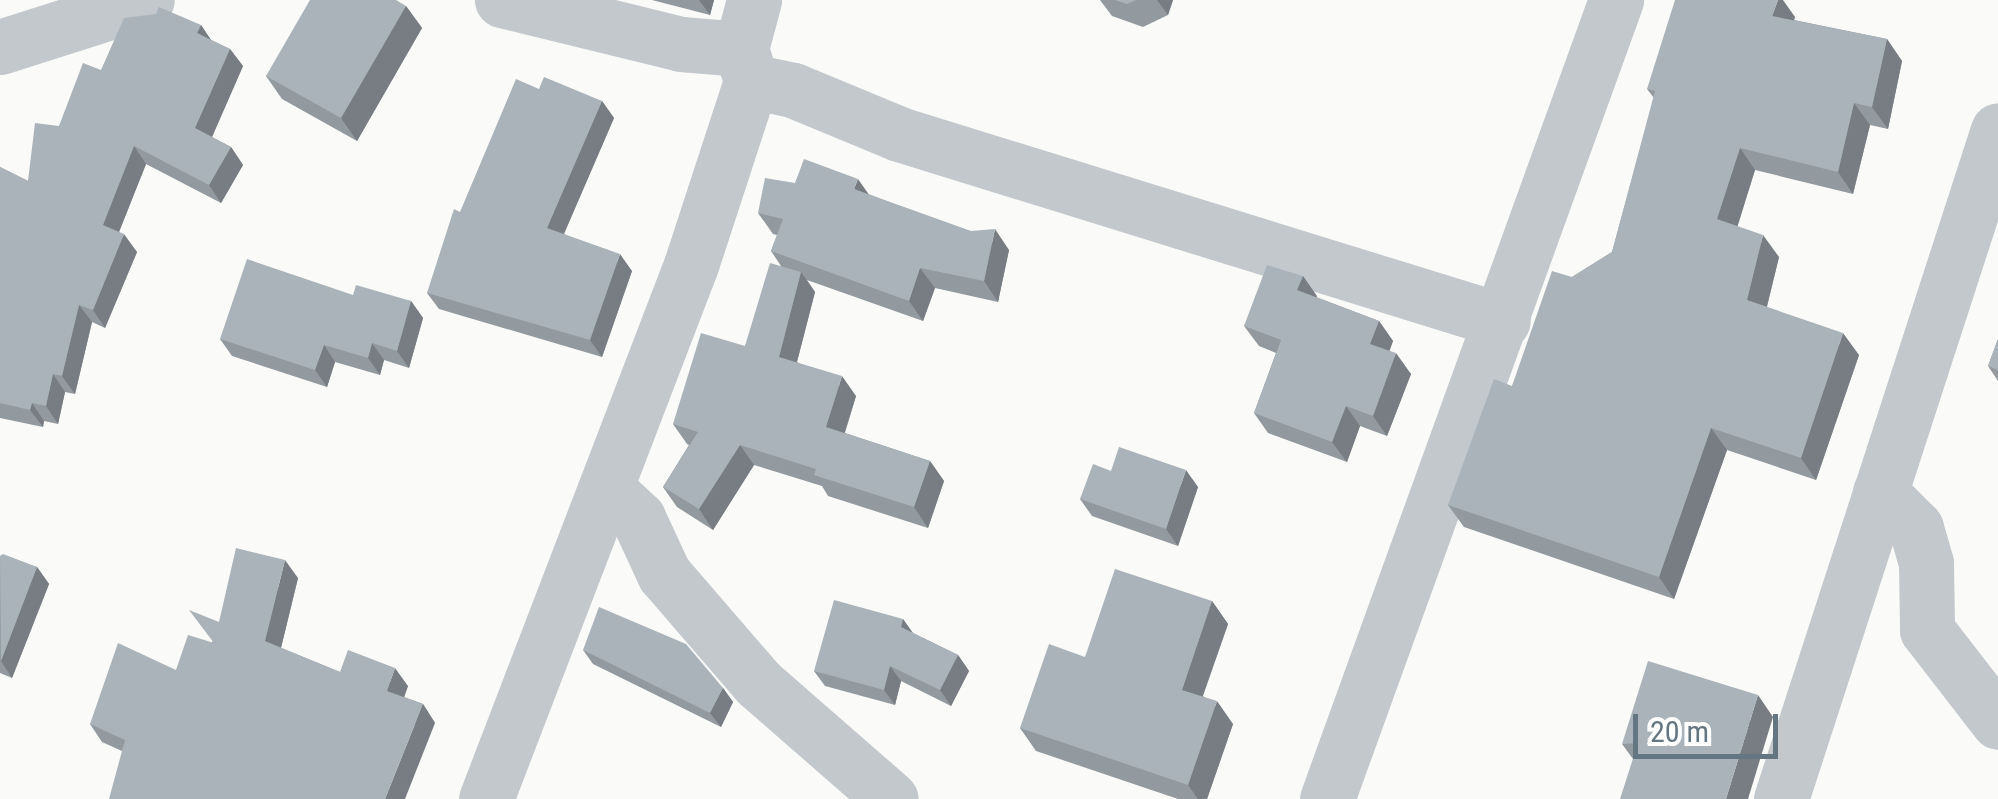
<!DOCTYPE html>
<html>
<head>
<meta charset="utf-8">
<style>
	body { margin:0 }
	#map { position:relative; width:1998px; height:799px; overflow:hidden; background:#fafaf8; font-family:"Roboto Condensed",sans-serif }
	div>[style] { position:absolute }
	.minor>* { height:55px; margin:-27.5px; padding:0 27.5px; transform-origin:27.5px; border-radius:27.5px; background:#c3c8cc }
	.wall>* { inset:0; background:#929a9f }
	.shaded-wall>* { inset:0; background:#777d82 }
	.building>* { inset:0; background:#aab3b9 }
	span { translate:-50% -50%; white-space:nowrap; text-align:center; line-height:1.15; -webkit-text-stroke:10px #fff; paint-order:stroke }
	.scale { position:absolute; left:1633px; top:714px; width:145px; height:45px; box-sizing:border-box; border:5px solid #657683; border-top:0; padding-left:12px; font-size:30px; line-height:35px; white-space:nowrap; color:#657683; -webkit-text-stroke:8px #fff; paint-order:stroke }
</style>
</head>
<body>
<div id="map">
	<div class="minor">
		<div style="left:502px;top:0;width:184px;rotate:13.8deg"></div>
		<div style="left:681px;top:44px;width:60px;rotate:4.8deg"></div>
		<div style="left:0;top:47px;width:154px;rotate:-17.7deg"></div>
		<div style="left:751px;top:81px;width:43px;rotate:12.1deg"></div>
		<div style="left:793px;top:90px;width:115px;rotate:22.5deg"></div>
		<div style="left:899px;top:134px;width:632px;rotate:17.2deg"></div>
		<div style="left:609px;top:491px;width:40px;rotate:43deg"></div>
		<div style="left:638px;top:518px;width:62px;rotate:65.1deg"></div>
		<div style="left:664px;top:574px;width:144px;rotate:49.2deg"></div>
		<div style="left:758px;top:683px;width:176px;rotate:41.1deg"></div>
		<div style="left:1880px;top:492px;width:51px;rotate:45deg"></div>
		<div style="left:1916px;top:528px;width:36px;rotate:74deg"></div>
		<div style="left:1926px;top:563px;width:67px;rotate:89.1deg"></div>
		<div style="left:1927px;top:630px;width:116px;rotate:52.3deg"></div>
		<div style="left:486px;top:799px;width:572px;rotate:-69deg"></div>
		<div style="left:691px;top:265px;width:194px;rotate:-71.9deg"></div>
		<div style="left:751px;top:81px;width:34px;rotate:-107deg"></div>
		<div style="left:741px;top:49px;width:51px;rotate:-75.1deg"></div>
		<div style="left:1327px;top:799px;width:850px;rotate:-70.11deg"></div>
		<div style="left:1781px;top:799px;width:703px;rotate:-72.03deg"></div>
	</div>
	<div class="wall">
		<div style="clip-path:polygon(652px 0,714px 0,710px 15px)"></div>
		<div style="clip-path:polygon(1100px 0,1173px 0,1168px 15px,1143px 27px,1112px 16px)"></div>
		<div style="clip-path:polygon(406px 6px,422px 28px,357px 141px,282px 99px,266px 76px)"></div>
		<div style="clip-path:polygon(1795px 17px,1794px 20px,1887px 39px,1902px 61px,1888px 129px,1870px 125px,1853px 194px,1755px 170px,1737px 226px,1779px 257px,1767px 307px,1859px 355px,1816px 480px,1727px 450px,1674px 599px,1464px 527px,1448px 505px,1512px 386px,1572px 277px,1612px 252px,1654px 98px,1647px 89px)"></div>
		<div style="clip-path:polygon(201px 25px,211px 40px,230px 49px,243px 66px,212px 137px,231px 147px,243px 165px,221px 203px,146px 164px,119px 232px,137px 252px,105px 328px,92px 322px,75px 394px,65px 392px,58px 424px,44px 421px,43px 427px,0 418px,0 167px,28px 181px,59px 126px,101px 70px)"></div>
		<div style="clip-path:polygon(539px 89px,602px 101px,614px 118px,564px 234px,632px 271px,602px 357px,439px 309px,427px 293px)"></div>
		<div style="clip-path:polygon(868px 194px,1009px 250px,998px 302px,935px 288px,923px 321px,807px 280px,815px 292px,797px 362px,856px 396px,845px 433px,930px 461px,944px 481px,928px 528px,828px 496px,822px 486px,754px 465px,713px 530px,677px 507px,663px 487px,689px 445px,687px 444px,673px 424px,745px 346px,781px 266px,771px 251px,777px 235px,773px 234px,758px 213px)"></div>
		<div style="clip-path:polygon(1303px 276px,1316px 297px,1379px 321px,1393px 341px,1389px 351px,1411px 374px,1387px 436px,1360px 426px,1347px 462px,1268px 433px,1254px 413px,1276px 353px,1259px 346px,1244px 326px)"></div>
		<div style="clip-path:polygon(353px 295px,411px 301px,423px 318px,409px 368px,384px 360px,380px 375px,335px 362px,327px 387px,232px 356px,220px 339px)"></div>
		<div style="clip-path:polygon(1998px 339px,1998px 381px,1988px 366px)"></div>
		<div style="clip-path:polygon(1111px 471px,1198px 487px,1178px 546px,1092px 516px,1080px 499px)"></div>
		<div style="clip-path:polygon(0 556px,37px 567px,49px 584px,12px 678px,0 673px)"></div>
		<div style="clip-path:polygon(298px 578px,281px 648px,340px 672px,408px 686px,404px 697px,423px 704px,435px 723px,122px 751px,102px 742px,90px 724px,176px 670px,212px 643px,219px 622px)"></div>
		<div style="clip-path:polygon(1212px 601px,1228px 624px,1203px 696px,1233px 724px,1207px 799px,1178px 799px,1036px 751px,1020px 728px,1085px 657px)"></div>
		<div style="clip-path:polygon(903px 619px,913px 633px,958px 655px,969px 671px,951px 706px,901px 681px,895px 705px,825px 686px,814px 671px)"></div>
		<div style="clip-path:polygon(583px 650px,723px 688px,733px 702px,721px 727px,593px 664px)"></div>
		<div style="clip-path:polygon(1773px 717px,1633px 759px,1622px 744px)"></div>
	</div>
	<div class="shaded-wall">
		<div style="clip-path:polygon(699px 0,714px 0,710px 15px)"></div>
		<div style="clip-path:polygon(1157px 0,1173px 0,1168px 15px)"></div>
		<div style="clip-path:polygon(1778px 0,1783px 0,1795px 17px,1788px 38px,1772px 16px)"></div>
		<div style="clip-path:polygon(406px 6px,422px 28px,357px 141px,341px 118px)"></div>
		<div style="clip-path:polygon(201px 25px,213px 43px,197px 33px)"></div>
		<div style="clip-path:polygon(1887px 39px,1902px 61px,1888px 129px,1872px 107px)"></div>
		<div style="clip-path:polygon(230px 49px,243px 66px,208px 146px,195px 128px)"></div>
		<div style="clip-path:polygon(602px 101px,614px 118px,559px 245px,547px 228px)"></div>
		<div style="clip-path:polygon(1854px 103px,1870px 125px,1853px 194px,1838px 172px)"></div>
		<div style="clip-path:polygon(134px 146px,146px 164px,115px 242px,103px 225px)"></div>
		<div style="clip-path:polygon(231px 147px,243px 165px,221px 203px,209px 185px)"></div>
		<div style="clip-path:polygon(1740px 148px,1755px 170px,1733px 241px,1717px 219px)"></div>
		<div style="clip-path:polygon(858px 179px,872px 199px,854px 189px)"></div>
		<div style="clip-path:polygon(995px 229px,1009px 250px,998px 302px,984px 281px)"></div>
		<div style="clip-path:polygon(124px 234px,137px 252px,105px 328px,93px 310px)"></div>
		<div style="clip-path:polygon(1763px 235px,1779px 257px,1763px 322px,1747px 300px)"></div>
		<div style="clip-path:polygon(620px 254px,632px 271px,602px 357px,590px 340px)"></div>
		<div style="clip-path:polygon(920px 268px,935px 288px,923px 321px,909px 301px)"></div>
		<div style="clip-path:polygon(801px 272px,815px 292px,793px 377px,779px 357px)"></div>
		<div style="clip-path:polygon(1303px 276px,1317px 296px,1312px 311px,1297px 290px)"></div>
		<div style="clip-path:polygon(411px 301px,423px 318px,409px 368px,397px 351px)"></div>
		<div style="clip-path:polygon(79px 305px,92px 322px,75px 394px,62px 376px)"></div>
		<div style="clip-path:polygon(1379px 321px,1393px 341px,1385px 364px,1370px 344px)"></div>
		<div style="clip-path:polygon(1843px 333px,1859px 355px,1816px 480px,1801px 458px)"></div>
		<div style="clip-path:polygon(372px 343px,384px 360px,380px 375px,368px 358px)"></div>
		<div style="clip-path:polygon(324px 345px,335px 362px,327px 387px,315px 370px)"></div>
		<div style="clip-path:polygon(1396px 353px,1411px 374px,1387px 436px,1373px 416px)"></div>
		<div style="clip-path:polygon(53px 374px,65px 392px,58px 424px,46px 406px)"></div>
		<div style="clip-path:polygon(842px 376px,856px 396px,840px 447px,826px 427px)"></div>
		<div style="clip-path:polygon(32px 403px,44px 421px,43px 427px,30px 410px)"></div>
		<div style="clip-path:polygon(1346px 406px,1360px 426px,1347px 462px,1332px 442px)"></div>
		<div style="clip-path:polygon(1711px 428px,1727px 450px,1674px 599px,1659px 577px)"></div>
		<div style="clip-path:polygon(740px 445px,754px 465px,713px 530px,699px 509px)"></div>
		<div style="clip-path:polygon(930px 461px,944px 481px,928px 528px,914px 507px)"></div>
		<div style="clip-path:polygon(1186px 470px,1198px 487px,1178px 546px,1166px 529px)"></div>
		<div style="clip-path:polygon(285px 560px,298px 578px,278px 660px,265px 641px)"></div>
		<div style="clip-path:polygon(37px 567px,49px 584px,12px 678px,1px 661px)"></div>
		<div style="clip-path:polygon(1212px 601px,1228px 624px,1197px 712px,1182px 690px)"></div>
		<div style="clip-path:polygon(903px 619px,914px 635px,901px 627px)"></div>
		<div style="clip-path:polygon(958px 655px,969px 671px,951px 706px,940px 690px)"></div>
		<div style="clip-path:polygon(890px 666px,901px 681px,895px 705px,884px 690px)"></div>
		<div style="clip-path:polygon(395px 668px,408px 686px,400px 709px,387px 691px)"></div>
		<div style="clip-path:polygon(723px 688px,733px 702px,721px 727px,710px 713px)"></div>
		<div style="clip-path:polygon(1758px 695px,1773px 717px,1748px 799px,1726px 799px)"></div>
		<div style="clip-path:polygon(1217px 701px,1233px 724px,1207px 799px,1198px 799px,1188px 785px)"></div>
		<div style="clip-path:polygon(423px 704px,435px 723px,405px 799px,385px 799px)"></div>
	</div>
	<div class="building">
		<div style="clip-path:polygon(310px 0,396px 0,406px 6px,341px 118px,266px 76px)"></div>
		<div style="clip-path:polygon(1115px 0,1136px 0,1127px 4px)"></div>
		<div style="clip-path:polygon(1675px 0,1778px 0,1772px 16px,1887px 39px,1872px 107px,1854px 103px,1838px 172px,1740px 148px,1717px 219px,1763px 235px,1747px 300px,1843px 333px,1801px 458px,1711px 428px,1659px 577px,1448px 505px,1494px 379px,1512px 386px,1552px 271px,1572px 277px,1612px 252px,1655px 91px,1647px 89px)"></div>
		<div style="clip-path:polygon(159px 7px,201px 25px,197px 33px,230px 49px,195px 128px,231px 147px,209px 185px,134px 146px,103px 225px,124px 234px,93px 310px,79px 305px,62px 376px,53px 374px,46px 406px,32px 403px,30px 410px,0 403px,0 167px,28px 181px,35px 123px,59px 126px,83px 63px,101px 70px,124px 18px,156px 14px)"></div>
		<div style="clip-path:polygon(544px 77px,602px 101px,547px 228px,620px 254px,590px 340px,427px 293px,454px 209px,460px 212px,516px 79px,539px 89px)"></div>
		<div style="clip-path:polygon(804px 159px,858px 179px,854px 189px,971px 231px,995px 229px,984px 281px,920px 268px,909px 301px,771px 251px,783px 219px,758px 213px,765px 178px,795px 183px)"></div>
		<div style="clip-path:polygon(247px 259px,353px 295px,356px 285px,411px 301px,397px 351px,372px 343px,368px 358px,324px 345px,315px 370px,220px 339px)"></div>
		<div style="clip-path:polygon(770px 263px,801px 272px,779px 357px,842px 376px,826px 427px,930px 461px,914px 507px,814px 475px,816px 469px,740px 445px,699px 509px,663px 487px,698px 432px,673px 424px,701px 333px,745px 346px)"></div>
		<div style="clip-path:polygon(1267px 265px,1303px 276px,1297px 290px,1379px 321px,1370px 344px,1396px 353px,1373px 416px,1346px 406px,1332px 442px,1254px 413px,1281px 340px,1244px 326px)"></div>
		<div style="clip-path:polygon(1998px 339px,1998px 370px,1988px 366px)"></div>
		<div style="clip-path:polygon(1119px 447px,1186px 470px,1166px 529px,1080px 499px,1093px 464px,1111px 471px)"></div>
		<div style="clip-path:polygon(236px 548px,285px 560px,265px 641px,340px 672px,348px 650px,395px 668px,387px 691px,423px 704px,385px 799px,109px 799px,125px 740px,90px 724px,118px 643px,176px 670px,188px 635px,214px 643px,189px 610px,219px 622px)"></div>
		<div style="clip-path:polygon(3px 554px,37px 567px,1px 661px,0 556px)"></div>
		<div style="clip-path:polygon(1115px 569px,1212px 601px,1182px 690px,1217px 701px,1188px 785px,1020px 728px,1049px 644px,1085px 657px)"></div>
		<div style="clip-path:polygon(834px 600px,903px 619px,901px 627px,958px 655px,940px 690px,890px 666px,884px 690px,814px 671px)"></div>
		<div style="clip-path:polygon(599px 607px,686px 644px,723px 688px,710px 713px,583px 650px)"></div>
		<div style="clip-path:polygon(1648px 661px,1758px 695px,1726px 799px,1620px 799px,1638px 743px,1622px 744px)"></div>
	</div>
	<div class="scale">20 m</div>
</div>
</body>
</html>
